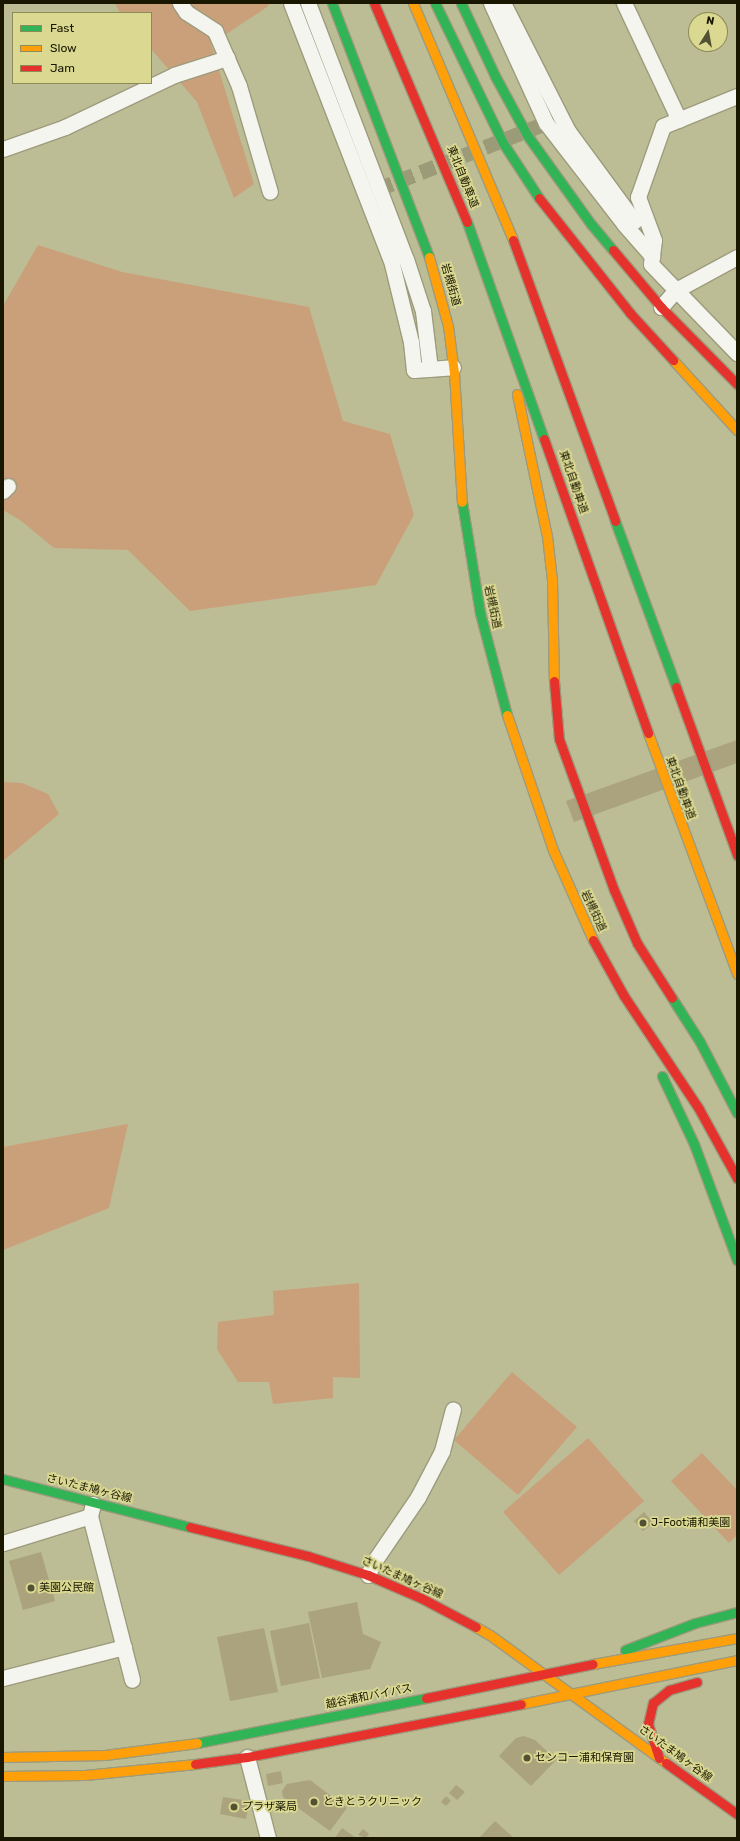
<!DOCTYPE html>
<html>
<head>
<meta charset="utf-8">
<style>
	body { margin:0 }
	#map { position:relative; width:740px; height:1841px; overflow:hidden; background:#bcbc95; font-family:Rubik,"Noto Sans JP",sans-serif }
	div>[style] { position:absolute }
	.green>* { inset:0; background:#caa07b }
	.building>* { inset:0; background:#aaa37d }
	.street-tunnel>* { height:15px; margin-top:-7.5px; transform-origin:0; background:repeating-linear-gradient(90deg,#9b9b77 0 15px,transparent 0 23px) }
	.roads { filter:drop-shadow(1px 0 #9d9b7d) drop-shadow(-1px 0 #9d9b7d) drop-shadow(0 1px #9d9b7d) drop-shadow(0 -1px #9d9b7d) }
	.street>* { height:15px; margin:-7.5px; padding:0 7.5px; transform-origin:7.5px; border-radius:7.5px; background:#f5f5ef }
	.fast>* { height:9px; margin:-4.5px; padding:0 4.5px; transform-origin:4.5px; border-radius:4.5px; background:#30b455 }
	.slow>* { height:9px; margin:-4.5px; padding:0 4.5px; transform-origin:4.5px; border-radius:4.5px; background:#ff9f0a }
	.jam>* { height:9px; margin:-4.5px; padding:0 4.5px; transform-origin:4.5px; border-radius:4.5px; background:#e5322d }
	.dots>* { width:11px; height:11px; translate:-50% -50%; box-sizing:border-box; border:2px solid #dad891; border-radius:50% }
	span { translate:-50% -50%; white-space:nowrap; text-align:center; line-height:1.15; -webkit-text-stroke:3.5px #dad891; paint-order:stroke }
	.street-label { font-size:11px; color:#191700 }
	.poi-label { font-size:11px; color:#191700 }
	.left { translate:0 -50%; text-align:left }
	.frame { position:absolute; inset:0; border:4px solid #191700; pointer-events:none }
	.legend { position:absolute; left:12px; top:12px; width:140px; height:72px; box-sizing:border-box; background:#dad891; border:1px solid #8d8b57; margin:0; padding:5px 7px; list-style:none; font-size:12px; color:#191700 }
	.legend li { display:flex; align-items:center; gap:8px; height:20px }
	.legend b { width:20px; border:1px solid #8d8b57 }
	.north { position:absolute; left:688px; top:12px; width:40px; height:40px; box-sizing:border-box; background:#dad891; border:1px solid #8d8b57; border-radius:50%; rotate:11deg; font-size:11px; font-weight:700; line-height:16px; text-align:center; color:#191700 }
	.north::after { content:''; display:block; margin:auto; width:14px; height:18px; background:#525134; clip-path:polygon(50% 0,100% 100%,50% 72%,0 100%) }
</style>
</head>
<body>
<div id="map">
	<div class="green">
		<div style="clip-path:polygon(115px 3px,270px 3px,267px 7px,228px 33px,210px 41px,254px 184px,234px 198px,197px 102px,151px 49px,151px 13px,120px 13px)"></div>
		<div style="clip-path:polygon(38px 245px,122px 272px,309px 307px,343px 421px,390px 434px,414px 515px,376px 585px,190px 611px,128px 550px,54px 548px,20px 520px,3px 510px,3px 306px)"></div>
		<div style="clip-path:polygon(3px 782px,22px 783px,48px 794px,59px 814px,3px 861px)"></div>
		<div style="clip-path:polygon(128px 1124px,109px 1208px,3px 1250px,3px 1147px)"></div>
		<div style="clip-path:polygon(359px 1283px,360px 1378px,333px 1377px,333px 1398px,273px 1404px,269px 1382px,238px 1382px,217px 1349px,218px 1322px,274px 1315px,273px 1291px)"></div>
		<div style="clip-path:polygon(512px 1372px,577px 1427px,518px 1495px,454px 1440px)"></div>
		<div style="clip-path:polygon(588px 1438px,644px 1501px,559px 1575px,503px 1512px)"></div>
		<div style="clip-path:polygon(702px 1453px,737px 1490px,737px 1535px,729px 1543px,671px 1481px)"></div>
	</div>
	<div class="building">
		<div style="clip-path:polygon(737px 740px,737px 763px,574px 822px,566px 801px)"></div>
		<div style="clip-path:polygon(644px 1512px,653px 1523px,643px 1531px,634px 1521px)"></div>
		<div style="clip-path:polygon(41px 1552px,55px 1601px,23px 1610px,9px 1561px)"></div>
		<div style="clip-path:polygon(357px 1602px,363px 1634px,381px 1642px,370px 1669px,322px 1678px,308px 1612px)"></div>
		<div style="clip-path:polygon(309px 1623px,320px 1678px,281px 1686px,270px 1631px)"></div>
		<div style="clip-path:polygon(264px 1628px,278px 1692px,230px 1701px,217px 1637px)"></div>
		<div style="clip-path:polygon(524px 1736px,535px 1740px,556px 1760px,531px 1786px,499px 1756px,516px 1738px)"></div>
		<div style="clip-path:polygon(281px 1771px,283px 1783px,268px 1786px,266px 1774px)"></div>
		<div style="clip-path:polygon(310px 1780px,347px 1808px,330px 1831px,283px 1797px,282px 1791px,287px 1784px)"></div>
		<div style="clip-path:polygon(456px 1785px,465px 1792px,457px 1800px,449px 1793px)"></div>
		<div style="clip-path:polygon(446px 1796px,451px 1801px,446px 1806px,441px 1802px)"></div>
		<div style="clip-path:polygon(223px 1797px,249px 1801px,246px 1819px,220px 1814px)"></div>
		<div style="clip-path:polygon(495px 1821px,514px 1838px,479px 1838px)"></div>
		<div style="clip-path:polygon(342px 1828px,356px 1838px,335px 1838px)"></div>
		<div style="clip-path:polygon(363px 1829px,369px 1834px,366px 1838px,358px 1835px)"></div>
	</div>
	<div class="street-tunnel">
		<div style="left:378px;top:189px;width:180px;rotate:-21.4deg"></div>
	</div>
	<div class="roads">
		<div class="street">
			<div style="left:180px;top:3px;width:11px;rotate:56deg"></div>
			<div style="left:186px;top:12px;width:35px;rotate:33deg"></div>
			<div style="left:215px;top:31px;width:60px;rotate:66.4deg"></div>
			<div style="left:239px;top:86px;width:110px;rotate:73.7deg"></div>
			<div style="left:291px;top:3px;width:280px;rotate:68.8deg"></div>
			<div style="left:392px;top:264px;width:80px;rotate:76.3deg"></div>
			<div style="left:411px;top:342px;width:28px;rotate:84deg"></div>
			<div style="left:414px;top:370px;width:39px;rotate:-4deg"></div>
			<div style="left:308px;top:3px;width:274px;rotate:69.1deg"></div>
			<div style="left:406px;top:259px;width:55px;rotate:71.9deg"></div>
			<div style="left:423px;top:311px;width:58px;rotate:83.1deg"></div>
			<div style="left:491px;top:3px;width:132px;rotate:65.4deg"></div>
			<div style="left:546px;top:123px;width:128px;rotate:52.3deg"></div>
			<div style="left:624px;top:224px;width:43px;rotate:48.8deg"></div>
			<div style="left:503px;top:3px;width:144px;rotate:63.1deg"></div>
			<div style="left:568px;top:131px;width:112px;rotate:53.7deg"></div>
			<div style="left:624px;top:3px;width:129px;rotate:64.8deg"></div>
			<div style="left:3px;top:149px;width:66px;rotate:-19.5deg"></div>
			<div style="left:65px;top:127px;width:121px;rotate:-25.5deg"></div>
			<div style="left:174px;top:75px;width:56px;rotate:-17.8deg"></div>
			<div style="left:737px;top:257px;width:69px;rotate:151.6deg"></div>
			<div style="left:676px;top:290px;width:88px;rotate:45.9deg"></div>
			<div style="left:661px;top:307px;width:23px;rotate:-49deg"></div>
			<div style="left:676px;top:290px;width:36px;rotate:-134deg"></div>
			<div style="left:651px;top:264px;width:24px;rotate:-83deg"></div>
			<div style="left:654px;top:240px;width:46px;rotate:-110.4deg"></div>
			<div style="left:638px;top:197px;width:75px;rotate:-70.6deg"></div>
			<div style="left:663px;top:126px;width:80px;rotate:-22.1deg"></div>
			<div style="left:3px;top:491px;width:7px;rotate:-45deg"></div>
			<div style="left:93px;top:1504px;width:12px;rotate:104deg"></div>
			<div style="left:90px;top:1516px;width:169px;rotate:75.6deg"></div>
			<div style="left:3px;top:1543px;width:91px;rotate:-17.2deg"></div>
			<div style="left:368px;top:1575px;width:13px;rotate:-67deg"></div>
			<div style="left:373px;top:1563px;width:80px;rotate:-55.7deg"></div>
			<div style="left:418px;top:1497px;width:52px;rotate:-62.4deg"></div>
			<div style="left:442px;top:1451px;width:43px;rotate:-75.3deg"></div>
			<div style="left:3px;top:1678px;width:125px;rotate:-14.4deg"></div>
			<div style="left:247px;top:1757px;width:84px;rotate:75.5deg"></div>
		</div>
		<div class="fast">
			<div style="left:332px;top:3px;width:272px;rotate:69.1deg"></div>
			<div style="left:435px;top:3px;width:156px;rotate:64.1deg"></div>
			<div style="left:503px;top:143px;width:66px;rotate:56.8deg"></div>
			<div style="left:461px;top:3px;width:81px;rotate:65deg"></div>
			<div style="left:495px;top:76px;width:67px;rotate:61.5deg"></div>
			<div style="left:527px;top:135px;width:110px;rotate:54.3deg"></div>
			<div style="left:591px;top:224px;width:34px;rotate:50deg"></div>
			<div style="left:467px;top:222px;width:230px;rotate:70.5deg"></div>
			<div style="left:462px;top:502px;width:112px;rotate:80.8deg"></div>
			<div style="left:480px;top:613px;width:106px;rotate:75.2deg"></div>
			<div style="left:615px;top:521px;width:177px;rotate:69.8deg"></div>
			<div style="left:672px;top:998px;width:52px;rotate:57.5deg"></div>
			<div style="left:700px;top:1042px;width:80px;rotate:62.5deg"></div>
			<div style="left:662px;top:1076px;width:75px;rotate:64.8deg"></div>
			<div style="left:694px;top:1144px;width:124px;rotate:69.7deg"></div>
			<div style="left:3px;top:1479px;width:193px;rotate:14.4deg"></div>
			<div style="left:625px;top:1650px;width:75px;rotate:-21.1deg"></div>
			<div style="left:695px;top:1623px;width:43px;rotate:-14.7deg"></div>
			<div style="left:197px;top:1743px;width:233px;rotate:-11.1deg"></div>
		</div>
		<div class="slow">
			<div style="left:413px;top:3px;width:257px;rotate:67.1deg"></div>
			<div style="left:429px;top:257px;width:72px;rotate:74.6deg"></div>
			<div style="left:448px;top:326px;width:47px;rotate:82.7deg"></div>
			<div style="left:454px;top:373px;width:129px;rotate:86.5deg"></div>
			<div style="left:673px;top:360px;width:95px;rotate:47.6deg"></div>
			<div style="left:517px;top:394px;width:145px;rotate:78.1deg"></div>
			<div style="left:547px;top:536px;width:44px;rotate:83.5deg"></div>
			<div style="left:552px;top:580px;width:101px;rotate:88.9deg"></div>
			<div style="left:507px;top:715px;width:143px;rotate:71.2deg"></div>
			<div style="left:553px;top:850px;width:98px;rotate:66deg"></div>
			<div style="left:648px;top:733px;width:257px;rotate:69.7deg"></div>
			<div style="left:476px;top:1627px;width:16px;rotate:30deg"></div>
			<div style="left:490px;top:1635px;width:218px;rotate:36deg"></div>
			<div style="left:593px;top:1664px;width:146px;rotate:-10.2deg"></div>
			<div style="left:521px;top:1704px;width:220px;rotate:-11.5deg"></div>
			<div style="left:3px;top:1757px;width:102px;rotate:-1.1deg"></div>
			<div style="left:105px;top:1755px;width:93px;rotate:-7.4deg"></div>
			<div style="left:3px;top:1776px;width:82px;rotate:-0.7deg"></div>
			<div style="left:85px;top:1775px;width:111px;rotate:-5.7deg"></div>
		</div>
		<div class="jam">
			<div style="left:374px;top:3px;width:238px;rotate:67deg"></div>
			<div style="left:539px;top:198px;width:147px;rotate:51.6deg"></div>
			<div style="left:630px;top:313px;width:64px;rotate:47.5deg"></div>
			<div style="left:513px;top:240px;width:299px;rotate:70deg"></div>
			<div style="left:613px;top:250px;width:75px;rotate:49.9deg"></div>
			<div style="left:661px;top:307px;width:108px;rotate:45.4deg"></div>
			<div style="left:544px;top:439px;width:312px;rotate:70.5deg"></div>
			<div style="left:554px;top:681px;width:58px;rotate:85.1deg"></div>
			<div style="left:559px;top:739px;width:161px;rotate:70deg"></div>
			<div style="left:614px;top:890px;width:58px;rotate:66.5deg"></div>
			<div style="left:637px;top:943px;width:65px;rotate:57.5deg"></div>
			<div style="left:676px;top:687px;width:179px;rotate:70deg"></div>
			<div style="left:593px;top:940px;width:64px;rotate:61deg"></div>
			<div style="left:624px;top:996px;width:136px;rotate:56.4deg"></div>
			<div style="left:699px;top:1109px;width:79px;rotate:61.2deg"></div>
			<div style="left:190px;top:1527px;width:122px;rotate:13.8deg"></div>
			<div style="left:308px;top:1556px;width:63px;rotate:17.6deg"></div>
			<div style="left:368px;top:1575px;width:58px;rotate:23.5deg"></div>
			<div style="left:421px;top:1598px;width:62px;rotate:27.8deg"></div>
			<div style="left:426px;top:1698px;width:170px;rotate:-11.5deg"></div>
			<div style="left:659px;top:1758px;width:36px;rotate:-108deg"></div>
			<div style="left:648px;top:1724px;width:22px;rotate:-77deg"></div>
			<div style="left:653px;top:1703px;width:21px;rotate:-39deg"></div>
			<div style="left:669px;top:1690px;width:29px;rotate:-16deg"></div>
			<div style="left:666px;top:1763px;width:87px;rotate:35.7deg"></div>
			<div style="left:195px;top:1764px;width:52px;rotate:-7.7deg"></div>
			<div style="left:247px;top:1757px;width:279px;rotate:-10.9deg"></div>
		</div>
	</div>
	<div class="dots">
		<div style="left:643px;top:1523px;background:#525134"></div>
		<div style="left:31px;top:1588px;background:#525134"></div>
		<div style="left:527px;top:1758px;background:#525134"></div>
		<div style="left:314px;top:1802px;background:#525134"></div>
		<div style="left:234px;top:1807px;background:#525134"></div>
	</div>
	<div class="street-label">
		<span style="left:462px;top:177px;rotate:68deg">東北自動車道</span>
		<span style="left:450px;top:285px;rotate:74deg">岩槻街道</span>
		<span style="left:573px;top:482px;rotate:71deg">東北自動車道</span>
		<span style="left:492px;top:607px;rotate:78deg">岩槻街道</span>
		<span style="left:680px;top:788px;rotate:70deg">東北自動車道</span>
		<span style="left:593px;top:911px;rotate:65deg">岩槻街道</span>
		<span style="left:89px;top:1489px;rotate:14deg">さいたま鳩ヶ谷線</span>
		<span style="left:402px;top:1578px;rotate:24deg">さいたま鳩ヶ谷線</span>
		<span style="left:369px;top:1697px;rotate:-11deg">越谷浦和バイパス</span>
		<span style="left:675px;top:1754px;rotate:36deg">さいたま鳩ヶ谷線</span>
	</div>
	<div class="poi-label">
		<span class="left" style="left:651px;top:1523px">J-Foot浦和美園</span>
		<span class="left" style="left:39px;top:1588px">美園公民館</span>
		<span class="left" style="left:535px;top:1758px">センコー浦和保育園</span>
		<span class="left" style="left:323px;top:1802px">ときとうクリニック</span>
		<span class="left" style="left:242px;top:1807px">プラザ薬局</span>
	</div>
	<div class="frame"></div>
	<ul class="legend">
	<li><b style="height:5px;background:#30b455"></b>Fast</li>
	<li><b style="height:5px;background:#ff9f0a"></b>Slow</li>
	<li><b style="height:5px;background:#e5322d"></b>Jam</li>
	</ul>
	<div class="north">N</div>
</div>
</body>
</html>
